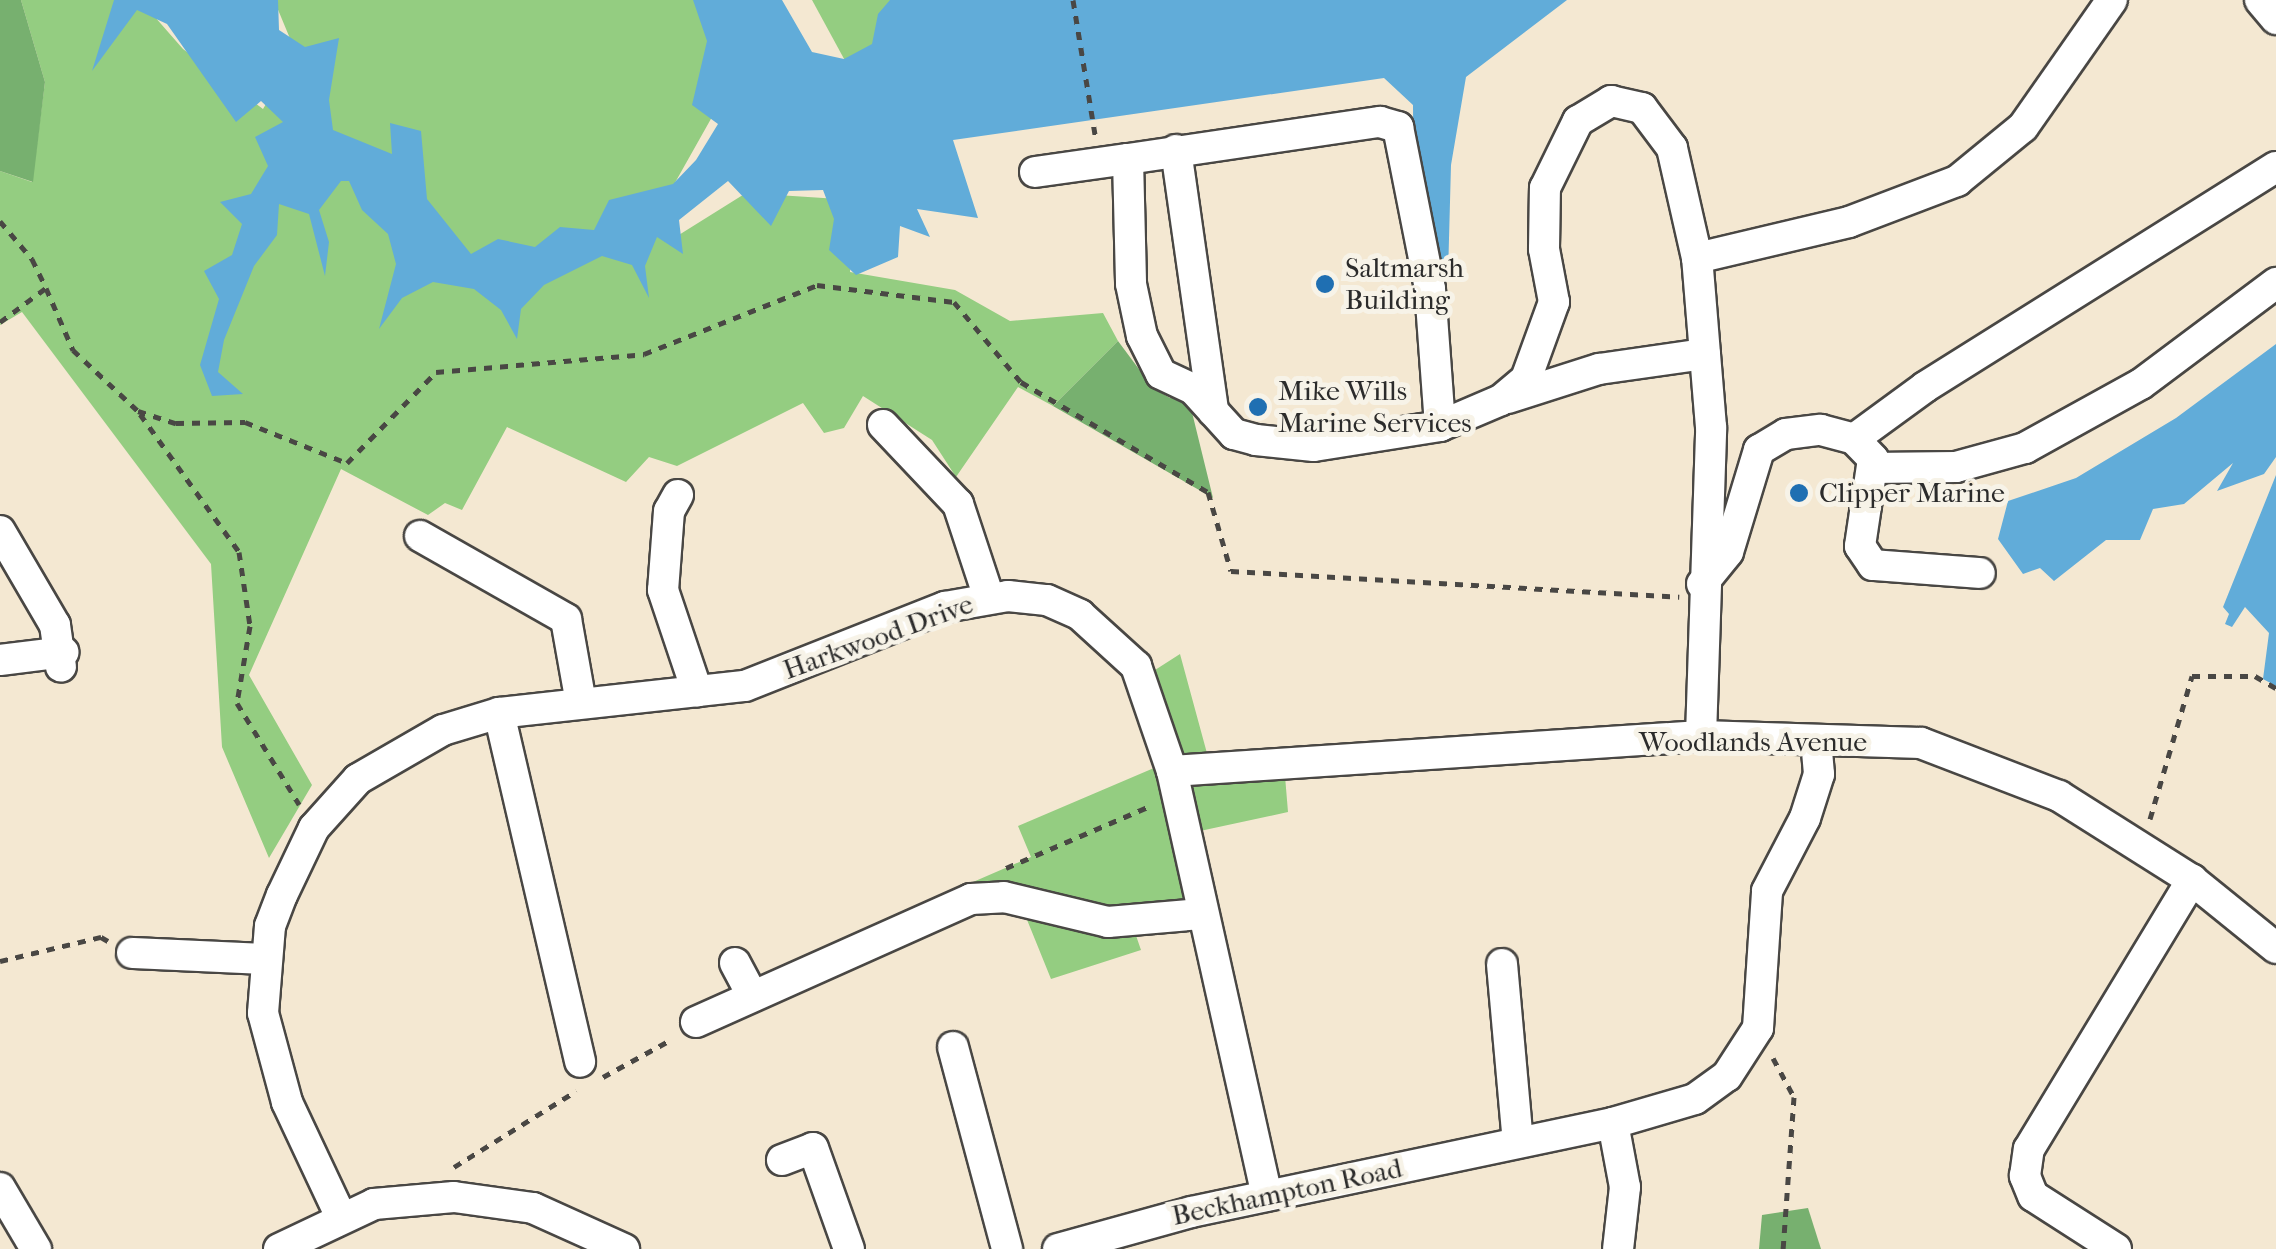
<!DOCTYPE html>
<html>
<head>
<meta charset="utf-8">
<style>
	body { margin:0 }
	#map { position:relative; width:2276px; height:1249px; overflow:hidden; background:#f4e8d2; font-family:"IM FELL French Canon",serif }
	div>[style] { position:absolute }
	.green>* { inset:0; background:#94cd81 }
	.forest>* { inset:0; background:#77b06f }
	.water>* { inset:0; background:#61acd9 }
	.path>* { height:5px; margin-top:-2.5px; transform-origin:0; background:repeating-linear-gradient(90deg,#494744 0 8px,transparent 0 16px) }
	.roads { filter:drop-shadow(2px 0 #494744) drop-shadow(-2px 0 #494744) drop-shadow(0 2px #494744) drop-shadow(0 -2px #494744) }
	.minor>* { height:30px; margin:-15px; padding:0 15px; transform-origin:15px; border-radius:15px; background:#fff }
	.dots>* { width:28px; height:28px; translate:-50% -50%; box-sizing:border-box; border:5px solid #f7f3e8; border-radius:50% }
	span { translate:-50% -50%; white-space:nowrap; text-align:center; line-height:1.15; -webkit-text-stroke:10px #f7f3e8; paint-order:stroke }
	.poi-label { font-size:28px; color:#2b2b2b }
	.left { translate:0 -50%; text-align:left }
	.street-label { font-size:28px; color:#2b2b2b }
</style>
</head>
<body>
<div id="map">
	<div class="green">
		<div style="clip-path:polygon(21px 0,140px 0,183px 49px,263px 109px,296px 53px,274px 0,709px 0,712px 117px,663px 204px,674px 238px,746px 193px,854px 200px,850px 272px,955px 290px,1010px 321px,1103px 313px,1118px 341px,1053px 406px,1018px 387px,956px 477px,932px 440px,863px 396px,844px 428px,824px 433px,803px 403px,677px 466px,649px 457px,626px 482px,507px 427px,462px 510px,445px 503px,428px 515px,341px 469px,249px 675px,312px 785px,269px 858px,222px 747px,211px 564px,22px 312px,0 325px,0 171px,32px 182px,45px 82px)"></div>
		<div style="clip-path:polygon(812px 0,923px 0,849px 68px)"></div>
		<div style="clip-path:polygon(1180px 654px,1211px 768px,1284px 764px,1288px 812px,1186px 834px,1202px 914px,1132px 924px,1141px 950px,1051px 979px,1019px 900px,972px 899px,973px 882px,1031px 857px,1018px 826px,1168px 762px,1141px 679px)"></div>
	</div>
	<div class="forest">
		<div style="clip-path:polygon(0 0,21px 0,45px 82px,33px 182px,0 171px)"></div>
		<div style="clip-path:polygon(1118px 341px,1153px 388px,1170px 398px,1188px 396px,1213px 498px,1053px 406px)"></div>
		<div style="clip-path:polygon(1808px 1208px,1821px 1249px,1759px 1249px,1762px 1215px)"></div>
	</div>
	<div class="water">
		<div style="clip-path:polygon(114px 0,278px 0,279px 30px,305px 47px,339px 38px,329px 100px,333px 130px,392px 154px,390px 123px,421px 131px,427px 199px,471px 254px,498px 239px,535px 247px,560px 227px,594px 230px,609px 200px,673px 184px,696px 160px,718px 124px,692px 105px,707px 41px,693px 0,782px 0,812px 52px,844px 59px,872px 44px,878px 14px,890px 0,1567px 0,1466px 77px,1451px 165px,1448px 276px,1414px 275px,1413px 105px,1384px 78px,953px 140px,978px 218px,917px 209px,930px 237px,900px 226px,898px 257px,856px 275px,829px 250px,834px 219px,823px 190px,789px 191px,771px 226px,728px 181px,679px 220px,683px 254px,657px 237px,645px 266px,649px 298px,632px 265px,602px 256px,544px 285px,521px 309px,517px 339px,501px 310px,474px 289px,433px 282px,402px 298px,379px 329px,396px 264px,388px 234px,362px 210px,349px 181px,341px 181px,319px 210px,329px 242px,325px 276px,309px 214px,279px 204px,277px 235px,254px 266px,224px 340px,218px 372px,243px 394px,212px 396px,200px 365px,219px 299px,204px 271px,232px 255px,242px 224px,220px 202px,251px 194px,268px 166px,255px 137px,283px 122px,261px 101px,236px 122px,167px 24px,137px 10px,92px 71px)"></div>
		<div style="clip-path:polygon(2276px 344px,2276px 457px,2264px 474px,2217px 491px,2233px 463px,2184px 504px,2153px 509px,2140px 540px,2106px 540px,2054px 581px,2040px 568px,2023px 574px,1998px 539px,2008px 501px,2076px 478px,2176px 418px)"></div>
		<div style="clip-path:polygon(2276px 475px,2276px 686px,2263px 679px,2269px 633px,2245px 607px,2232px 627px,2225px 624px,2229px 614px,2223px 607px)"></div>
	</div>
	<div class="path">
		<div style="left:1073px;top:0;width:137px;rotate:80.7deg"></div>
		<div style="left:0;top:221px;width:50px;rotate:49.9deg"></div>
		<div style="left:32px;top:259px;width:32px;rotate:64deg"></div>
		<div style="left:0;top:322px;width:57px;rotate:-36.5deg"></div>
		<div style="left:46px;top:288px;width:68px;rotate:66.5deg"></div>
		<div style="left:73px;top:350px;width:89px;rotate:43.2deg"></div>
		<div style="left:138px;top:411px;width:40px;rotate:18deg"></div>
		<div style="left:176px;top:423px;width:69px;rotate:-0.8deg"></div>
		<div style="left:245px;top:422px;width:110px;rotate:21.9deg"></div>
		<div style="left:347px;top:463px;width:127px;rotate:-45.6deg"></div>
		<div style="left:436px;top:372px;width:209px;rotate:-4.9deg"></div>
		<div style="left:644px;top:354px;width:186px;rotate:-21.7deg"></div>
		<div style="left:817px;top:285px;width:138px;rotate:7.1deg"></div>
		<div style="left:954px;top:302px;width:104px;rotate:50.1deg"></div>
		<div style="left:1021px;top:382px;width:217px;rotate:30.5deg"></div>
		<div style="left:1208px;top:492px;width:82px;rotate:73.8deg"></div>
		<div style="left:1231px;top:571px;width:449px;rotate:3.3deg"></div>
		<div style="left:140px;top:414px;width:170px;rotate:54.3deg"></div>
		<div style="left:239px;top:552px;width:75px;rotate:81.5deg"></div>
		<div style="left:250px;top:626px;width:78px;rotate:99.6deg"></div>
		<div style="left:237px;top:703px;width:119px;rotate:58.5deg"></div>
		<div style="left:2150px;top:819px;width:149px;rotate:-73.6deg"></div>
		<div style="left:2192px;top:676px;width:63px"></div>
		<div style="left:2255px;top:676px;width:24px;rotate:30deg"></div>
		<div style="left:1006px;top:868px;width:159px;rotate:-23.3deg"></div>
		<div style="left:0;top:961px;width:104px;rotate:-13.4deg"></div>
		<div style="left:101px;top:937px;width:8px;rotate:30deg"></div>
		<div style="left:1773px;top:1058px;width:44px;rotate:61.7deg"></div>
		<div style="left:1794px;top:1097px;width:152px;rotate:94.1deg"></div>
		<div style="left:603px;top:1077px;width:79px;rotate:-28.8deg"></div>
		<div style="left:454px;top:1167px;width:144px;rotate:-31.9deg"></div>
	</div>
	<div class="roads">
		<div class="minor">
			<div style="left:2260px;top:0;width:25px;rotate:50deg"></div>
			<div style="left:1176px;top:150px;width:264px;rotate:81.9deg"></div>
			<div style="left:1128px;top:159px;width:255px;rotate:-8.4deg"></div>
			<div style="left:1380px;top:122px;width:19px;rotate:16deg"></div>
			<div style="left:1398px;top:127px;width:165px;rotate:78.8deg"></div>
			<div style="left:1430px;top:289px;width:137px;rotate:85.8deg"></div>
			<div style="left:1035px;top:172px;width:94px;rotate:-8deg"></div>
			<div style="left:1128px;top:159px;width:125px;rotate:88.6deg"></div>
			<div style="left:1131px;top:284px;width:53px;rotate:78.1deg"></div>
			<div style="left:1142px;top:336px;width:42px;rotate:63.4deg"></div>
			<div style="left:1161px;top:374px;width:35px;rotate:25deg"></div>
			<div style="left:1193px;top:389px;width:61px;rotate:47.7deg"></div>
			<div style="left:1234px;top:434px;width:23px;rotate:15deg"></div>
			<div style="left:1256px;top:440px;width:58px;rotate:5.9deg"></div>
			<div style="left:1314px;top:446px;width:128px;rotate:-9deg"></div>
			<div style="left:1440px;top:426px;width:66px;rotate:-23.1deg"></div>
			<div style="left:1501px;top:400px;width:33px;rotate:-40deg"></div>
			<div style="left:1526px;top:379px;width:82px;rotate:-70deg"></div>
			<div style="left:1554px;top:302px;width:54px;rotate:-100.7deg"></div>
			<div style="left:1544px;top:249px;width:61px;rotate:-89.1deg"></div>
			<div style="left:1545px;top:188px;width:75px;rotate:-63.8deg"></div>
			<div style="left:1578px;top:121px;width:39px;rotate:-31deg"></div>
			<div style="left:1611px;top:101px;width:32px;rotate:13deg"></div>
			<div style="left:1642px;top:108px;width:50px;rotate:53.1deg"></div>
			<div style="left:1672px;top:148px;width:113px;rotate:77.2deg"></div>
			<div style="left:1508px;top:398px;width:96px;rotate:-17.7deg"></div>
			<div style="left:1599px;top:369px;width:107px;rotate:-8.1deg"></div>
			<div style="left:883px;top:425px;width:109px;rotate:46.5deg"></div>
			<div style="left:958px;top:504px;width:99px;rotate:71.7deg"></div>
			<div style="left:1854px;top:439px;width:88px;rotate:-36.2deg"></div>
			<div style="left:1925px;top:387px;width:414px;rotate:-32.1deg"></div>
			<div style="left:1872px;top:468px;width:84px;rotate:-0.7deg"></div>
			<div style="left:1956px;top:467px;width:72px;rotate:-15.4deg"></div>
			<div style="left:2025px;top:448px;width:132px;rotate:-28.9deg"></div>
			<div style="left:2141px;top:384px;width:169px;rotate:-36.8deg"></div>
			<div style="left:678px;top:495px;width:18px;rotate:119deg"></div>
			<div style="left:669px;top:511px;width:79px;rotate:94.3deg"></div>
			<div style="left:663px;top:590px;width:107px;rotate:71.4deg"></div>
			<div style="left:0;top:531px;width:109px;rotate:59.7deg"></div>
			<div style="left:55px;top:625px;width:42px;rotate:81.9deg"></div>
			<div style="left:420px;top:536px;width:168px;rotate:29.6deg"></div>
			<div style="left:566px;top:619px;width:85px;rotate:79.9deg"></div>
			<div style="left:1702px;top:584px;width:41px;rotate:-50.9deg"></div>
			<div style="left:1728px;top:552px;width:107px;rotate:-73.1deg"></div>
			<div style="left:1759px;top:450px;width:31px;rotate:-31deg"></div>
			<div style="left:1786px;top:434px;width:35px;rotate:-7deg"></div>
			<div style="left:1821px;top:430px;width:34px;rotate:15deg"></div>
			<div style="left:1854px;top:439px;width:28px;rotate:46deg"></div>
			<div style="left:1873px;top:459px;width:88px;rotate:98.5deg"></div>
			<div style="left:1860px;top:546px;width:23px;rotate:56deg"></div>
			<div style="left:1873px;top:565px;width:107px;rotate:4.3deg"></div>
			<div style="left:0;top:660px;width:64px;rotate:-7.1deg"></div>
			<div style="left:499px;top:713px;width:358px;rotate:76.9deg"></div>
			<div style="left:1701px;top:736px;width:309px;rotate:-88.1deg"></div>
			<div style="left:1711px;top:427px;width:170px;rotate:-94.7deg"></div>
			<div style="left:1697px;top:258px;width:156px;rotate:-13.3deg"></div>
			<div style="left:1849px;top:222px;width:116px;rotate:-20.8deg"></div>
			<div style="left:1957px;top:181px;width:85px;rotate:-39.3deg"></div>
			<div style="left:2023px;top:127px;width:155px;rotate:-55deg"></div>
			<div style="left:1172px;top:771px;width:530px;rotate:-3.79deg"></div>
			<div style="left:1701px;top:736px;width:220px;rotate:1.8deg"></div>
			<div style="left:1921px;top:743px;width:148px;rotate:21deg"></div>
			<div style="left:2059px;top:796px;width:157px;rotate:32.3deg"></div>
			<div style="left:2192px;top:880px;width:108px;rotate:39deg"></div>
			<div style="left:132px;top:953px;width:134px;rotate:2.6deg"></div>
			<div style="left:735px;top:963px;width:34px;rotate:62deg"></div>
			<div style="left:1502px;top:964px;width:179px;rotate:84.9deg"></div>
			<div style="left:696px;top:1022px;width:301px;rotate:-24.1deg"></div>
			<div style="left:971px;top:899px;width:33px;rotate:-3deg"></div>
			<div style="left:1004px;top:897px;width:107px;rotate:13.5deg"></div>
			<div style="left:1108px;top:922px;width:94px;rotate:-4.9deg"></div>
			<div style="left:953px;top:1047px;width:209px;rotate:75deg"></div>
			<div style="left:1613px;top:1123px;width:65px;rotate:79.4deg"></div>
			<div style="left:1625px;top:1187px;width:62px;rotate:96.4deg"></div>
			<div style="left:782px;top:1160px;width:33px;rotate:-21deg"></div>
			<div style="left:813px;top:1148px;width:107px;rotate:70.4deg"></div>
			<div style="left:0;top:1188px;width:71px;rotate:59.5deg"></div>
			<div style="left:341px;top:1217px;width:127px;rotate:-115.2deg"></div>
			<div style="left:287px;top:1102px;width:92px;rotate:-105.1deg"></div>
			<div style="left:263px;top:1013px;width:87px;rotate:-85.4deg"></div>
			<div style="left:270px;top:926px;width:33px;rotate:-69deg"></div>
			<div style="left:282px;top:895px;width:74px;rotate:-64.5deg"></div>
			<div style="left:314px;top:828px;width:66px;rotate:-48.1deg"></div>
			<div style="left:358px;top:779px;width:98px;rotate:-30deg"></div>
			<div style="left:443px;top:730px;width:59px;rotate:-16.9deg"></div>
			<div style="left:499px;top:713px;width:247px;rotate:-6.3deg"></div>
			<div style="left:745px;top:686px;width:215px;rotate:-21.6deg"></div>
			<div style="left:945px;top:607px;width:64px;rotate:-9.9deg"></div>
			<div style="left:1008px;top:596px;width:39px;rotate:6deg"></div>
			<div style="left:1047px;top:600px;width:36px;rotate:24deg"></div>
			<div style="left:1080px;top:615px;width:76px;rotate:42.3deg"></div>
			<div style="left:1136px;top:666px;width:111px;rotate:71.1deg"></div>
			<div style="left:1172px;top:771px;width:435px;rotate:77.4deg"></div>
			<div style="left:279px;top:1249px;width:105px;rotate:-25.3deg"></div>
			<div style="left:374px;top:1204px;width:80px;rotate:-5deg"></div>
			<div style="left:454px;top:1197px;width:80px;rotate:7.9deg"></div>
			<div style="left:533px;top:1208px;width:100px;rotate:24.3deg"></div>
			<div style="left:1058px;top:1249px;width:138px;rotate:-15.5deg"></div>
			<div style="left:1191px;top:1212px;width:431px;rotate:-11.9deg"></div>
			<div style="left:1613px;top:1123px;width:85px;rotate:-16.3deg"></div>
			<div style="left:1695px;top:1099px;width:39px;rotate:-36deg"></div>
			<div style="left:1727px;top:1076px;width:57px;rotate:-57.1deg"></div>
			<div style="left:1758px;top:1028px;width:137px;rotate:-86.2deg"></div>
			<div style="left:1767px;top:891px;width:82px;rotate:-62.5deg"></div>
			<div style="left:1805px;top:818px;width:46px;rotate:-72.3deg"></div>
			<div style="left:1819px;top:774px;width:34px;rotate:-95deg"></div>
			<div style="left:2116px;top:1249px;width:98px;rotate:-147.4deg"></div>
			<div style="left:2033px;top:1196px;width:22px;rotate:-112deg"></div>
			<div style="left:2025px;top:1176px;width:27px;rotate:-82deg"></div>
			<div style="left:2029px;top:1149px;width:315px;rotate:-58.8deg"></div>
		</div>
	</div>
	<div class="dots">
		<div style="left:1325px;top:284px;background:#1f6fb2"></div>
		<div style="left:1258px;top:407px;background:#1f6fb2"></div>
		<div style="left:1799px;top:493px;background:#1f6fb2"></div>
	</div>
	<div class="poi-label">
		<span class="left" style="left:1345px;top:284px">Saltmarsh<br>Building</span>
		<span class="left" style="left:1278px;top:407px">Mike Wills<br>Marine Services</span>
		<span class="left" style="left:1819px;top:493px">Clipper Marine</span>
	</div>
	<div class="street-label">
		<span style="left:878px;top:637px;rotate:-20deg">Harkwood Drive</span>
		<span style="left:1753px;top:742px">Woodlands Avenue</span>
		<span style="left:1287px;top:1192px;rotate:-12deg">Beckhampton Road</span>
	</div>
</div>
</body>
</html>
